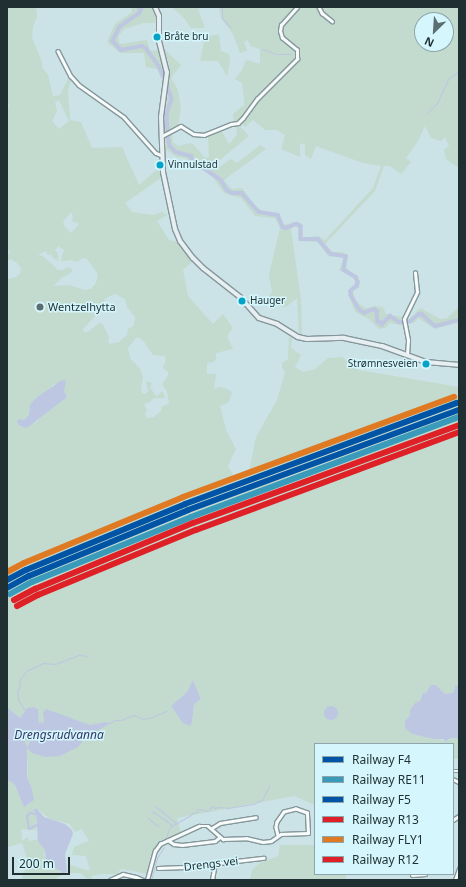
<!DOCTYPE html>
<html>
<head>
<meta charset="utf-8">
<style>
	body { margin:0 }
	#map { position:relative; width:466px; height:887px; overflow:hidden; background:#cbe2e7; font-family:"Noto Sans",sans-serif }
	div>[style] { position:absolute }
	.green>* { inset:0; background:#c3dace }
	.water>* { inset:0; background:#bdc7e1 }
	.round { border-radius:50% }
	.stream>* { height:1px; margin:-0.5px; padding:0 0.5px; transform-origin:0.5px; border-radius:0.5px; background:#bdc7e1 }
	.canal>* { height:2px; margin:-1px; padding:0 1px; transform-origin:1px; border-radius:1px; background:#bdc7e1 }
	.river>* { height:3.5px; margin:-1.75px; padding:0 1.75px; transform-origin:1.75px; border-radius:1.75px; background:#bdc7e1 }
	.roads { filter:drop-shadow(1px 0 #85979a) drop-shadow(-1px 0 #85979a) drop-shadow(0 1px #85979a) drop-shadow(0 -1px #85979a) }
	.minor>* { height:2.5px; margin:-1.25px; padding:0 1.25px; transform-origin:1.25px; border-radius:1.25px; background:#f7fbfb }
	.major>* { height:4px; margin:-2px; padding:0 2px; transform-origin:2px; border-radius:2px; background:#e7eff3 }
	.rail-1>* { height:6px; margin:-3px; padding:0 3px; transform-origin:3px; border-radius:3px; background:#0054a6 }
	.rail-2>* { height:6px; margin:-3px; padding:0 3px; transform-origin:3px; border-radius:3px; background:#399aba }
	.rail-3>* { height:6px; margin:-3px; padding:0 3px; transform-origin:3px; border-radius:3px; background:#0054a6 }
	.rail-4>* { height:6px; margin:-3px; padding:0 3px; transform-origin:3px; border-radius:3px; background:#df2027 }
	.rail-5>* { height:6px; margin:-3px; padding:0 3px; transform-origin:3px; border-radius:3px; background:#e07a22 }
	.rail-6>* { height:6px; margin:-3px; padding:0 3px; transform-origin:3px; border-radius:3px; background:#df2027 }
	.dots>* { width:11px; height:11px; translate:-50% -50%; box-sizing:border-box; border:2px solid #d4f6fc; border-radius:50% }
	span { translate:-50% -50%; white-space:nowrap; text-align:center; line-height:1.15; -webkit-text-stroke:3px #d4f6fc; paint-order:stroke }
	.bus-label { font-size:10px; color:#1f2f32 }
	.left { translate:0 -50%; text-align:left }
	.right { translate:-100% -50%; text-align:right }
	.poi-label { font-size:11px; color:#1f2f32 }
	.street-label { font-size:11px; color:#1f2f32 }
	.water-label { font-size:12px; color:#363866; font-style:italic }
	.frame { position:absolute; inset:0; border:8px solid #1f2f32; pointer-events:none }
	.legend { position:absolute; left:314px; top:743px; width:140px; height:132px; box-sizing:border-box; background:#d4f6fc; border:1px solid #8ca6ab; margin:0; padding:5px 7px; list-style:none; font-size:12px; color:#1f2f32 }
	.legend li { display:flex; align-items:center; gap:8px; height:20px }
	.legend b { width:20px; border:1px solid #8ca6ab }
	.north { position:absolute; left:414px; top:12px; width:40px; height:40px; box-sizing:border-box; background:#d4f6fc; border:1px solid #8ca6ab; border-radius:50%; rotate:205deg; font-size:11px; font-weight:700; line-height:16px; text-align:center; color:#1f2f32 }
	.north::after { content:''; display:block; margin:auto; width:14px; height:18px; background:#5b6e71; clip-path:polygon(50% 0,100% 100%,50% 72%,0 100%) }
	.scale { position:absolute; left:12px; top:857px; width:58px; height:18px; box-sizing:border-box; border:2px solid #1f2f32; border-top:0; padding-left:5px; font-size:12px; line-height:14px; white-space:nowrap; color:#1f2f32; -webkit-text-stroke:3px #d4f6fc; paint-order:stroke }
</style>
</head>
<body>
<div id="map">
	<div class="green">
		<div style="clip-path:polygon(evenodd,7px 7px,36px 7px,37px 17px,33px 26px,32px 38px,41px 59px,43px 69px,48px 75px,53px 96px,60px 95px,70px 75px,72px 78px,68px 89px,70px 120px,81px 122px,92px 148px,122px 147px,139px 185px,159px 168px,161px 178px,125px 203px,132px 212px,153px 215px,162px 212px,167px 215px,157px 221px,169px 240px,178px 242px,192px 262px,183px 270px,188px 296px,213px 324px,223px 314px,233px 328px,227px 336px,233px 349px,216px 353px,216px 359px,214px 362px,207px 363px,207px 374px,216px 374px,214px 389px,219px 387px,225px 388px,232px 392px,229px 402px,220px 406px,226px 430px,236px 449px,228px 466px,235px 478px,249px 471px,256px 437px,277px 400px,285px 372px,282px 368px,282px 363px,288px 359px,289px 337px,292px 338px,291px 348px,301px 355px,295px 367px,303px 372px,315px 369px,328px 358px,342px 357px,359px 370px,459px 387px,459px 686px,455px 685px,455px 689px,453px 693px,445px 694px,436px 685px,426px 694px,423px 693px,420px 701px,405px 721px,412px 734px,447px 741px,451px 738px,459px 738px,459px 759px,453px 759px,453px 744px,315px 744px,315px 805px,294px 796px,177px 818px,181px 833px,162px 841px,154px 852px,148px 874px,121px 869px,117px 874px,100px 874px,92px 876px,91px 880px,88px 880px,81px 873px,68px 873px,68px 864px,90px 871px,86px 856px,72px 855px,74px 847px,89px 841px,82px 829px,75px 832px,70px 824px,50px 819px,36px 808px,33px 810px,36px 813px,36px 830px,21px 829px,22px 841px,28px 837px,29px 841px,39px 839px,45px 850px,44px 855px,49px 865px,60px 870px,62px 875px,54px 880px,23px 880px,22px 876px,28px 861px,22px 843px,7px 847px,7px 782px,10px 781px,15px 785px,24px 806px,28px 805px,33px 800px,31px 786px,27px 778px,28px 765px,24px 740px,30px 733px,31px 738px,28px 744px,78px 747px,87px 736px,110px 724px,106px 722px,90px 725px,56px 714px,50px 710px,43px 718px,45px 722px,39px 723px,38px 709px,34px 707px,25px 710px,20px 718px,7px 707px,7px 279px,16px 277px,20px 274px,21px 268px,16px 262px,10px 259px,7px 261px,7px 255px,11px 252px,7px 249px,7px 115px,9px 104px,7px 103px,7px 7px,59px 100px,69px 121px,59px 129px,52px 121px,57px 111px,55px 102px,59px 100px,7px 7px,71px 212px,73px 216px,72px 221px,79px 224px,71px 233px,65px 227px,63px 222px,71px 212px,7px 7px,58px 246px,64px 250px,61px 258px,62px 261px,71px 260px,78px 262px,82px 258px,87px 259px,98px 274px,96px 283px,91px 289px,85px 290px,69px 285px,54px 286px,60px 279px,72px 272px,72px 269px,67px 267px,63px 270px,58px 270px,43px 256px,38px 255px,46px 251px,48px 255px,51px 254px,53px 258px,59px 261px,57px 258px,59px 257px,57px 252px,55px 250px,58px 246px,7px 7px,115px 294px,125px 299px,127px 307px,135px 317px,135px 320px,133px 326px,128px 329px,127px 335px,119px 342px,110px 344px,108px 342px,109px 337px,102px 323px,99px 323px,88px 332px,84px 332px,83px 329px,95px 316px,106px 298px,115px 294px,7px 7px,136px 338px,140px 338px,145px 343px,153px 355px,165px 356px,166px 359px,163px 368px,168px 372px,168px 376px,162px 384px,167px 392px,169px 404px,161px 407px,162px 410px,154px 417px,147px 418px,145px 414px,147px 411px,144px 404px,150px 402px,154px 398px,165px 398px,164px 395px,162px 391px,158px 396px,155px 395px,150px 387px,152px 383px,146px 381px,148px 391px,146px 394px,142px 393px,141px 388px,143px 378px,140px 369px,130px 358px,128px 348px,136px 338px,7px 7px,54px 384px,64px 391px,66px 395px,35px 423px,22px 427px,20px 426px,17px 422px,19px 419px,24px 420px,29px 415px,30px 405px,36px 398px,44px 394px,54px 384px,7px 7px,193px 680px,201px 699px,194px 704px,192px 722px,183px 723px,177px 713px,180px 698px,187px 692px,193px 680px)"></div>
		<div style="clip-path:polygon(131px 7px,152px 7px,156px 18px,155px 23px,143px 23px,124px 29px,118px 37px,120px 44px,147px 40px,150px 51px,159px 50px,166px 73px,165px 85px,157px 69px,146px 67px,144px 53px,120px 53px,107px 42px,115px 24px,132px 12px)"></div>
		<div style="clip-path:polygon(172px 7px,204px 7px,198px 9px,205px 28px,191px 28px,183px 17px)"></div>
		<div style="clip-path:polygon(evenodd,219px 7px,459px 7px,459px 166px,457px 167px,446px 159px,444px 150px,449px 146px,445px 137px,441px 141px,431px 138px,425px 126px,418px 141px,406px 158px,411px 162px,401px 174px,390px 166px,384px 166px,375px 191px,325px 244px,332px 252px,342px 252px,348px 256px,346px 268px,358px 277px,360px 282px,359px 288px,354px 290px,353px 292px,355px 299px,360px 305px,366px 308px,376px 306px,383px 307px,386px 314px,403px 317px,404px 322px,404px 318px,410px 319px,420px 308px,441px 319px,447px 318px,459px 307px,459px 322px,438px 328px,432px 327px,418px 318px,414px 323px,404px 323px,404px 326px,390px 323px,385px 328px,379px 329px,369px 319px,355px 312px,349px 296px,349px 290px,356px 285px,356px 282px,352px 277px,339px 270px,344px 258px,340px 256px,328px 256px,318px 242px,300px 241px,298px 238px,298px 227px,295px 226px,291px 229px,301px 300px,302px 337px,299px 336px,297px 298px,286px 307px,280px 306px,268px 297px,272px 292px,269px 275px,280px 228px,275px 218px,255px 216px,241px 198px,224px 193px,212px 176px,185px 158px,176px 157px,163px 147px,164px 111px,170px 74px,169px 64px,164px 49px,181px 65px,171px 78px,178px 90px,181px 108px,178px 126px,172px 135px,173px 142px,178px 146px,192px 143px,205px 158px,209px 157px,208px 136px,221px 130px,229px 144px,237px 135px,236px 124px,238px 124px,249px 136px,215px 164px,219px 167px,231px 159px,237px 163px,260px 145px,266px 149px,224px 180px,232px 189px,242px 188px,256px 207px,262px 211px,279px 215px,284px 225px,295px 222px,299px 222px,302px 225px,303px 237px,305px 238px,318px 236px,325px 240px,373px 188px,381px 166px,363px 163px,316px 146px,311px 159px,305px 155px,305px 145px,300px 143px,300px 157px,281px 149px,285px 135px,277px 130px,265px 130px,253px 120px,245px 127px,239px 121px,234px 122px,233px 114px,244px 105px,244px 99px,242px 83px,235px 79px,242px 70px,246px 60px,260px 64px,260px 49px,250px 46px,248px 40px,244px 42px,247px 51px,240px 53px,233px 34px,221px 18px,219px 7px,422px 20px,446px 20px,446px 44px,422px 44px,422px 20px)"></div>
		<div style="clip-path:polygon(219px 34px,221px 51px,229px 54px,230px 62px,227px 76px,218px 61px,200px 61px,205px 37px)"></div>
		<div style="clip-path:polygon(280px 845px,315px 845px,315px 874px,346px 874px,346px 880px,250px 880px,252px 870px,260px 863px,278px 856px)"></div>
	</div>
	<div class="water">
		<div style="clip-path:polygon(62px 380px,66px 381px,64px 391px,67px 397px,27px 428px,20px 426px,17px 422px,19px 419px,24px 420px,29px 415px,30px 405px,36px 398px)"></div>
		<div style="clip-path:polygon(193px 680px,201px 699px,194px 704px,192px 722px,190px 726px,183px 723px,171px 706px,187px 692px)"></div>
		<div style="clip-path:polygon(431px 685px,436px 685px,445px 694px,453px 693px,455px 689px,455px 685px,459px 686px,459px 738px,451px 738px,446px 741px,443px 739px,434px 739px,412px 734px,405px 728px,405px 721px,410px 715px,410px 710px,415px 703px,420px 701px,423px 693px,426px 693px)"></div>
		<div class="round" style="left:324px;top:706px;width:14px;height:14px"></div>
		<div style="clip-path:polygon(7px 707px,20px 718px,27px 708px,34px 707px,38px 709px,39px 723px,44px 722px,43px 713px,46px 709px,90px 725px,106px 722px,110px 723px,110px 724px,87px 736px,78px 747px,60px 756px,45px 757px,32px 753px,27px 748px,31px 738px,30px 733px,24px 740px,27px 747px,27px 778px,31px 786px,34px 800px,24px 807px,15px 785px,10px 781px,7px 782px)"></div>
		<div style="clip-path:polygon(36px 808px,44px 817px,65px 824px,72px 830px,73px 834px,65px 854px,67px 872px,62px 874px,60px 870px,58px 870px,46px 861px,45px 850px,38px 841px,36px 813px,33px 810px)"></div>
	</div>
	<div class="stream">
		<div style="left:222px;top:7px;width:11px;rotate:90deg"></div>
		<div style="left:222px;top:18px;width:13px;rotate:48deg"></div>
		<div style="left:262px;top:49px;width:15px;rotate:20deg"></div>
		<div style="left:276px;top:54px;width:15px"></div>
		<div style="left:426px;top:114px;width:16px;rotate:-45deg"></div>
		<div style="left:437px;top:103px;width:26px;rotate:-65deg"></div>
		<div style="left:448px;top:79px;width:14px;rotate:-36deg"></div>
		<div style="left:378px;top:322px;width:3px;rotate:72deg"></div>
		<div style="left:379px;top:325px;width:3px;rotate:18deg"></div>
		<div style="left:382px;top:326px;width:5px;rotate:-68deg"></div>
		<div style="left:25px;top:710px;width:12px;rotate:-125deg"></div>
		<div style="left:18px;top:700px;width:5px;rotate:-90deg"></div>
		<div style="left:18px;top:695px;width:3px;rotate:-108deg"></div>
		<div style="left:17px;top:692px;width:7px;rotate:-63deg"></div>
		<div style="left:20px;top:686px;width:5px;rotate:-101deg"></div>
		<div style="left:19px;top:681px;width:12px;rotate:-55deg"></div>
		<div style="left:26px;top:671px;width:19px;rotate:-25deg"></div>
		<div style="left:43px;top:663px;width:12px;rotate:5deg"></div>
		<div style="left:55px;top:664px;width:26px;rotate:-21deg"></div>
		<div style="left:79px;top:655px;width:9px;rotate:6deg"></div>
		<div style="left:110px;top:723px;width:5px;rotate:-37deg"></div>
		<div style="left:114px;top:720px;width:7px"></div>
		<div style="left:121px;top:720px;width:13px;rotate:-23deg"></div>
		<div style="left:133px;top:715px;width:11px;rotate:22deg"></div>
		<div style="left:143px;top:719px;width:9px;rotate:-13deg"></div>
		<div style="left:152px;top:717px;width:16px;rotate:-22deg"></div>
		<div style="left:444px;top:744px;width:4px;rotate:-56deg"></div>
		<div style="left:155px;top:806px;width:27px;rotate:39deg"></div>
		<div style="left:152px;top:811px;width:24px;rotate:35deg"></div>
		<div style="left:148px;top:818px;width:13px;rotate:39deg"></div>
		<div style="left:166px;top:837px;width:11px;rotate:-68deg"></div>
		<div style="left:170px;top:827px;width:24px;rotate:-30deg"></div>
		<div style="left:191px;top:815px;width:2px;rotate:-63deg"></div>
		<div style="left:192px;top:813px;width:5px;rotate:-11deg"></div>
		<div style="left:197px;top:812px;width:3px;rotate:-72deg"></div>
		<div style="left:198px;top:809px;width:10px;rotate:11deg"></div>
		<div style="left:208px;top:811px;width:6px;rotate:-51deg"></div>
		<div style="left:212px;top:806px;width:4px;rotate:34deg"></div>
		<div style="left:215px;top:808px;width:5px;rotate:-11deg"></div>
		<div style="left:220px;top:807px;width:8px;rotate:7deg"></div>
		<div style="left:228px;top:808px;width:25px;rotate:-9deg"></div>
		<div style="left:253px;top:804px;width:10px;rotate:-24deg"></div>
		<div style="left:262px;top:800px;width:16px;rotate:-63deg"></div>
		<div style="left:151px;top:880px;width:23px;rotate:-75deg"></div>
		<div style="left:157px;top:858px;width:13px;rotate:-58deg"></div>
	</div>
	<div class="canal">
		<div style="left:36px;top:814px;width:6px;rotate:-171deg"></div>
		<div style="left:30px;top:813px;width:4px;rotate:135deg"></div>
		<div style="left:27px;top:816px;width:13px;rotate:81deg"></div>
		<div style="left:29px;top:829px;width:9px;rotate:-27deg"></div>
	</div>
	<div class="river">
		<div style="left:138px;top:7px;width:4px;rotate:34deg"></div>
		<div style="left:141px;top:9px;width:4px;rotate:104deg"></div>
		<div style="left:140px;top:13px;width:24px;rotate:145deg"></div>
		<div style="left:120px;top:27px;width:16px;rotate:117deg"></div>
		<div style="left:113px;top:41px;width:12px;rotate:48deg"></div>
		<div style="left:121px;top:50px;width:21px;rotate:-11deg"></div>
		<div style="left:142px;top:46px;width:4px;rotate:27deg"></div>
		<div style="left:146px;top:48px;width:22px;rotate:54deg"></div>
		<div style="left:159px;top:66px;width:23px;rotate:67deg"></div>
		<div style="left:168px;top:87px;width:13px;rotate:72deg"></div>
		<div style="left:172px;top:99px;width:16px;rotate:108deg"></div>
		<div style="left:167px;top:114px;width:22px;rotate:87deg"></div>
		<div style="left:168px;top:136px;width:10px;rotate:79deg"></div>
		<div style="left:170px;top:146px;width:8px;rotate:45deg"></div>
		<div style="left:176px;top:152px;width:16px;rotate:15deg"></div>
		<div style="left:191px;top:156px;width:5px;rotate:68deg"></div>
		<div style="left:193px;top:161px;width:34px;rotate:34deg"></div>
		<div style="left:221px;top:180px;width:12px;rotate:59deg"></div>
		<div style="left:227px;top:190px;width:6px;rotate:31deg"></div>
		<div style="left:232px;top:193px;width:10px"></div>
		<div style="left:242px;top:193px;width:25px;rotate:48deg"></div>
		<div style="left:259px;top:212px;width:19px;rotate:9deg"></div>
		<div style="left:278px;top:215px;width:13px;rotate:67deg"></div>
		<div style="left:283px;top:227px;width:3px;rotate:18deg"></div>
		<div style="left:286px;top:228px;width:11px;rotate:-22deg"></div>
		<div style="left:296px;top:224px;width:3px;rotate:18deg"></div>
		<div style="left:299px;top:225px;width:2px;rotate:27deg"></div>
		<div style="left:301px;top:226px;width:13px;rotate:90deg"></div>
		<div style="left:301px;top:239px;width:17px"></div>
		<div style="left:318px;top:239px;width:20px;rotate:49deg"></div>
		<div style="left:331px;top:254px;width:15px;rotate:8deg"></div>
		<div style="left:346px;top:256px;width:14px;rotate:98deg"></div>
		<div style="left:344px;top:270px;width:14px;rotate:30deg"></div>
		<div style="left:356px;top:277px;width:5px;rotate:68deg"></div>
		<div style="left:358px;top:282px;width:4px;rotate:104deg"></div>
		<div style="left:357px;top:286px;width:8px;rotate:140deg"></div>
		<div style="left:351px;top:291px;width:4px;rotate:90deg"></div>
		<div style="left:351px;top:295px;width:16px;rotate:60deg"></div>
		<div style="left:359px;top:309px;width:6px;rotate:39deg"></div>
		<div style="left:364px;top:313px;width:11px;rotate:-22deg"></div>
		<div style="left:374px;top:309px;width:4px;rotate:34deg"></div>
		<div style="left:377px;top:311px;width:11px;rotate:85deg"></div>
		<div style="left:378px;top:322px;width:5px;rotate:11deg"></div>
		<div style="left:383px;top:323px;width:10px;rotate:-45deg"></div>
		<div style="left:390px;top:316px;width:11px;rotate:34deg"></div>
		<div style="left:399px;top:322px;width:10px"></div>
		<div style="left:409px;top:322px;width:13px;rotate:-39deg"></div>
		<div style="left:419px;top:314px;width:3px"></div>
		<div style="left:422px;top:314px;width:18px;rotate:43deg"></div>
		<div style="left:435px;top:326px;width:25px;rotate:-14deg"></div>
	</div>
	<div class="roads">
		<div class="minor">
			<div style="left:319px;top:7px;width:7px;rotate:63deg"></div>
			<div style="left:322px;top:13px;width:13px;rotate:39deg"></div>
			<div style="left:58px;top:51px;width:28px;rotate:63deg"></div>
			<div style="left:71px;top:76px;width:12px;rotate:48deg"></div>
			<div style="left:79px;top:85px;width:55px;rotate:35.4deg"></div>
			<div style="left:124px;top:117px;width:48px;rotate:48.4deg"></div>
			<div style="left:156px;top:153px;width:5px;rotate:22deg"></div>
			<div style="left:162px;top:136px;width:21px;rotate:-28deg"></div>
			<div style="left:181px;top:126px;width:15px;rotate:32deg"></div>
			<div style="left:194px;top:134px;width:10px;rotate:6deg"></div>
			<div style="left:204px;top:135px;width:29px;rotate:-22deg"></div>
			<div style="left:231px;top:124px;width:7px;rotate:-8deg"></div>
			<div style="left:238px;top:123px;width:7px;rotate:-45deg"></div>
			<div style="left:243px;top:118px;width:24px;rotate:-54deg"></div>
			<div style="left:257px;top:99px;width:57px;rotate:-45deg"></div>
			<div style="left:297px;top:59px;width:9px;rotate:-90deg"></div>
			<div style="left:297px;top:50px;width:19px;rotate:-141deg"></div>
			<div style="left:282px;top:38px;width:7px;rotate:-106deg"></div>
			<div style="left:280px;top:31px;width:6px;rotate:-81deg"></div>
			<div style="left:281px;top:25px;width:24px;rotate:-48deg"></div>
			<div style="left:407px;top:355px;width:15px;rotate:-86deg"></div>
			<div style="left:408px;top:340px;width:21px;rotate:-101deg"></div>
			<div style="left:404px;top:319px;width:30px;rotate:-64deg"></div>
			<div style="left:417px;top:292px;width:19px;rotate:-96deg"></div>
			<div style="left:453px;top:771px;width:6px"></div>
			<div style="left:453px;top:779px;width:7px;rotate:27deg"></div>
			<div style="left:453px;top:820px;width:7px;rotate:-34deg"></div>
			<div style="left:212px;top:828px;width:9px;rotate:-32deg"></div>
			<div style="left:220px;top:823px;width:36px;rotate:-9deg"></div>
			<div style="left:168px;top:840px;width:7px;rotate:34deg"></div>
			<div style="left:174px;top:844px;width:8px;rotate:7deg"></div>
			<div style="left:182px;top:845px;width:33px;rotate:-7deg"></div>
			<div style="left:215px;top:841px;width:6px;rotate:-39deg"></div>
			<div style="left:158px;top:868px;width:27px;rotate:-2deg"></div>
			<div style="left:185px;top:867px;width:79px;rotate:-6.6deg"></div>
			<div style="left:412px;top:875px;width:13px;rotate:-4deg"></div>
			<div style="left:110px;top:880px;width:14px;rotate:-25deg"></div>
			<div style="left:123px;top:874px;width:13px;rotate:13deg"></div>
			<div style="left:136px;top:877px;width:8px;rotate:23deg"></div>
			<div style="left:147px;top:880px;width:30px;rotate:-75deg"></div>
			<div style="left:155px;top:851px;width:9px;rotate:-54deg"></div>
			<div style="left:160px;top:844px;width:43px;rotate:-24.8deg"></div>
			<div style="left:199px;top:826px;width:9px"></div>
			<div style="left:208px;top:826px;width:20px;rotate:41deg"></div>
			<div style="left:223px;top:839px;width:23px;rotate:-2deg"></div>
			<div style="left:246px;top:838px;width:17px;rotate:13deg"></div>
			<div style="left:263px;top:842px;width:8px;rotate:-7deg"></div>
			<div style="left:271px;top:841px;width:12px;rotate:-35deg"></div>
			<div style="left:281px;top:834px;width:27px;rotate:-2deg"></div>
			<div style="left:308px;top:833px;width:20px;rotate:-93deg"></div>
			<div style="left:307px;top:813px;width:12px;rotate:-160deg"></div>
			<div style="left:296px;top:809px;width:12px;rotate:166deg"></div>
			<div style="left:284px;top:812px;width:12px;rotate:125deg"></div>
			<div style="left:277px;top:822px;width:5px;rotate:101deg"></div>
			<div style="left:276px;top:827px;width:8px;rotate:76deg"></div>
			<div style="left:212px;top:880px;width:17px;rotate:-80deg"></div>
			<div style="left:455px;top:880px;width:12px;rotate:-70deg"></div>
		</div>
		<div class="major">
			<div style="left:155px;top:7px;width:10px;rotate:66deg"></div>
			<div style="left:159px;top:16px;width:25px;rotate:90deg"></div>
			<div style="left:159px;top:41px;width:32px;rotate:76deg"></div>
			<div style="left:167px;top:72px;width:45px;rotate:97.6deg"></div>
			<div style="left:161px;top:117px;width:55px;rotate:87.9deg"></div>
			<div style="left:163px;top:172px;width:58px;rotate:78.1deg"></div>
			<div style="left:175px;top:229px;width:13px;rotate:67deg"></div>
			<div style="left:180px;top:241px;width:21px;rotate:53deg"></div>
			<div style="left:193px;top:258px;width:14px;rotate:45deg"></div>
			<div style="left:203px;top:268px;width:47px;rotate:38.1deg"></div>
			<div style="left:240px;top:297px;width:28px;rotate:48deg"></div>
			<div style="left:259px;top:318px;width:19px;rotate:18deg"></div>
			<div style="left:277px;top:324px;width:25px;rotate:32deg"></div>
			<div style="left:298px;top:337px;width:9px;rotate:13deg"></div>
			<div style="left:307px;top:339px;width:37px;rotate:-2deg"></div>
			<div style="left:344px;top:338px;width:39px;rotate:12deg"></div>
			<div style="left:382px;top:346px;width:47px;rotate:20deg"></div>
			<div style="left:426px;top:362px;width:33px;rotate:5deg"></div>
		</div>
	</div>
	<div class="rail-1">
		<div style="left:7px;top:588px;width:25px;rotate:-29deg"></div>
		<div style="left:29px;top:576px;width:172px;rotate:-22.5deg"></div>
		<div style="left:188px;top:510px;width:289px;rotate:-20.3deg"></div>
	</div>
	<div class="rail-2">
		<div style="left:10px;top:594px;width:25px;rotate:-29deg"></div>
		<div style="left:32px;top:582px;width:172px;rotate:-22.2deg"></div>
		<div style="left:191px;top:517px;width:286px;rotate:-20.5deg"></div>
	</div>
	<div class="rail-3">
		<div style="left:7px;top:580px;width:21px;rotate:-28deg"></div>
		<div style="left:26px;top:570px;width:172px;rotate:-22.5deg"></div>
		<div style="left:185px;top:504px;width:290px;rotate:-20.4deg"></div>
	</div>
	<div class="rail-4">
		<div style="left:14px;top:600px;width:24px;rotate:-28deg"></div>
		<div style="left:35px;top:589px;width:171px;rotate:-22.7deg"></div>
		<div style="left:193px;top:523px;width:283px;rotate:-20.2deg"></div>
	</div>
	<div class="rail-5">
		<div style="left:7px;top:572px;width:19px;rotate:-28deg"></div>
		<div style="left:24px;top:563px;width:172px;rotate:-22.5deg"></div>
		<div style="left:183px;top:497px;width:289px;rotate:-20.3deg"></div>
	</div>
	<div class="rail-6">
		<div style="left:17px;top:606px;width:24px;rotate:-28deg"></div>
		<div style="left:38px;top:595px;width:171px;rotate:-22.4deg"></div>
		<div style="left:196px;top:530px;width:281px;rotate:-20.4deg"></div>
	</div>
	<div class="dots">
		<div style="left:157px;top:37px;background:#02a3c6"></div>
		<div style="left:160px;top:165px;background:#02a3c6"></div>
		<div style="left:242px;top:301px;background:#02a3c6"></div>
		<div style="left:40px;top:307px;background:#5b6e71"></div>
		<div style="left:426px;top:364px;background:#02a3c6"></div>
	</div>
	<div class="bus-label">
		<span class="left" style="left:164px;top:37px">Bråte bru</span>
		<span class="left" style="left:168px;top:165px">Vinnulstad</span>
		<span class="left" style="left:250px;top:301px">Hauger</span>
		<span class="right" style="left:418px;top:364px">Strømnesveien</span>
	</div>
	<div class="poi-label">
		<span class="left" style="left:48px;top:307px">Wentzelhytta</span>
	</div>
	<div class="street-label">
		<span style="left:211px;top:864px;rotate:-7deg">Drengs vei</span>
	</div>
	<div class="water-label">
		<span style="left:59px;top:735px">Drengsrudvanna</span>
	</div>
	<div class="frame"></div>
	<ul class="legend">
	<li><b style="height:5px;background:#0054a6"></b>Railway F4</li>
	<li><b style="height:5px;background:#399aba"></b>Railway RE11</li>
	<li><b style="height:5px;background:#0054a6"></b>Railway F5</li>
	<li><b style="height:5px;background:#df2027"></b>Railway R13</li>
	<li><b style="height:5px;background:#e07a22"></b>Railway FLY1</li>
	<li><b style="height:5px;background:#df2027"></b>Railway R12</li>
	</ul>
	<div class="north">N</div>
	<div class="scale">200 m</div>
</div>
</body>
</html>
